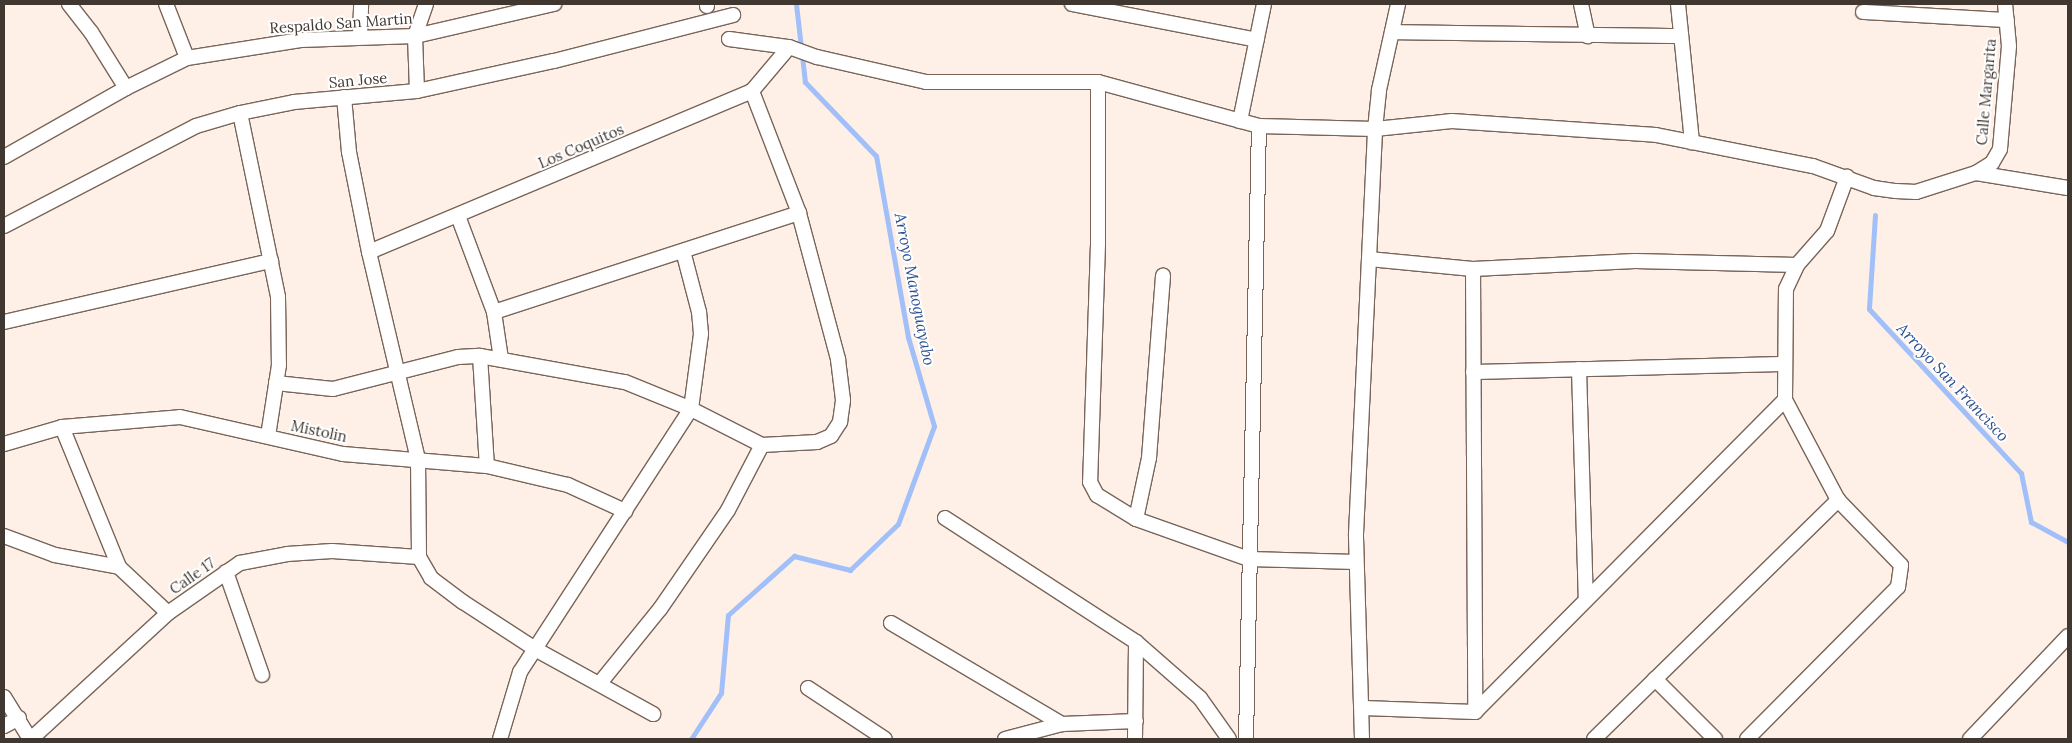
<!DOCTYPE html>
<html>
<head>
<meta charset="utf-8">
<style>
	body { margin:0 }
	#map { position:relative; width:2072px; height:743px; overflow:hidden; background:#fef0e7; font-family:Lora,serif }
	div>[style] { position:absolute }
	.stream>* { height:5px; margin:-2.5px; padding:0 2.5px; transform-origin:2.5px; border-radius:2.5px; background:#a1bff8 }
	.roads { filter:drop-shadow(1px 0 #796558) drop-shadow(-1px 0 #796558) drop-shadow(0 1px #796558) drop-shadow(0 -1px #796558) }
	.street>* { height:14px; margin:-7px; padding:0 7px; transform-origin:7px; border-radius:7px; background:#fff }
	span { translate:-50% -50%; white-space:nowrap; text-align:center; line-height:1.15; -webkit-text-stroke:4px #fff; paint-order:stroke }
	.street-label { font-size:15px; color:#403731 }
	.water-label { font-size:16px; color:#2d4f91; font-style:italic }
	.frame { position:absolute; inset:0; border:5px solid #403731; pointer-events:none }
</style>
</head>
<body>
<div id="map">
	<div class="stream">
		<div style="left:1875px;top:215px;width:94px;rotate:93.7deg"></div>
		<div style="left:1869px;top:309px;width:224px;rotate:47.2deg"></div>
		<div style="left:2021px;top:473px;width:50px;rotate:78.5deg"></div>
		<div style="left:2031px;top:522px;width:42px;rotate:28.4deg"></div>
		<div style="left:691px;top:739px;width:55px;rotate:-56.9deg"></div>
		<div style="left:721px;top:693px;width:78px;rotate:-84.9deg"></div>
		<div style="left:728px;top:615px;width:89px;rotate:-41.8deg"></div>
		<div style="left:794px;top:556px;width:58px;rotate:14deg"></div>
		<div style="left:850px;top:570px;width:66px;rotate:-43.8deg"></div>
		<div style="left:898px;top:524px;width:104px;rotate:-69.8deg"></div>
		<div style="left:934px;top:426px;width:93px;rotate:-106.3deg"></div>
		<div style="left:908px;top:337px;width:184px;rotate:-100deg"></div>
		<div style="left:876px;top:156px;width:103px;rotate:-133.8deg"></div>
		<div style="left:805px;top:82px;width:79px;rotate:-96.6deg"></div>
	</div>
	<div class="roads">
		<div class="street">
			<div style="left:69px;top:4px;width:36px;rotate:52deg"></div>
			<div style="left:91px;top:32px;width:66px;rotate:58deg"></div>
			<div style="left:166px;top:4px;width:58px;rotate:68.7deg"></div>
			<div style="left:707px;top:4px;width:2px;rotate:90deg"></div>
			<div style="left:1072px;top:4px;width:188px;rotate:11deg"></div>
			<div style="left:1581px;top:4px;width:33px;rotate:78deg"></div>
			<div style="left:1678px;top:4px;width:139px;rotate:84.2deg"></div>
			<div style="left:1863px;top:12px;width:144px;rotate:3.2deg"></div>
			<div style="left:1392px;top:32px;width:289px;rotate:0.8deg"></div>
			<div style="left:360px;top:37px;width:33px;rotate:-88deg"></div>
			<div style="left:729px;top:39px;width:61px;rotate:7.6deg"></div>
			<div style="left:789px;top:47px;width:30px;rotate:20deg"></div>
			<div style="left:817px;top:57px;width:112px;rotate:12.9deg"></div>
			<div style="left:926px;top:82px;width:172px"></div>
			<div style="left:1098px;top:82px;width:167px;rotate:15.3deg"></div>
			<div style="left:1259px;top:126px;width:116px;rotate:1.5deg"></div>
			<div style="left:1375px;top:129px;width:77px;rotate:-5.9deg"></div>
			<div style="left:1452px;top:121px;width:204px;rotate:3.9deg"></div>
			<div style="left:1656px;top:135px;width:160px;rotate:11.2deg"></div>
			<div style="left:1813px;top:166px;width:65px;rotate:19.8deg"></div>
			<div style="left:1874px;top:188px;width:22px;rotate:8deg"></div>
			<div style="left:1896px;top:191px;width:20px;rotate:3deg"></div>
			<div style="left:1916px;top:192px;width:63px;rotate:-17.6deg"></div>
			<div style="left:1976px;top:173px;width:93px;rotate:9.3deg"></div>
			<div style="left:1098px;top:82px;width:162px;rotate:90deg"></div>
			<div style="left:1098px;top:244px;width:238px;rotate:91.9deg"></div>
			<div style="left:1090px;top:482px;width:15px;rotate:62deg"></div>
			<div style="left:1097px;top:495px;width:46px;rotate:31.6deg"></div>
			<div style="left:1136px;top:519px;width:120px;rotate:19.5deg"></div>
			<div style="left:1249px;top:559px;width:107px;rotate:1.6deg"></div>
			<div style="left:417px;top:91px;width:55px;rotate:-92.1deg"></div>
			<div style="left:415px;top:36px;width:34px;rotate:-71deg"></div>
			<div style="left:344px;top:97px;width:55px;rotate:84.8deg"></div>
			<div style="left:349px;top:152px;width:102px;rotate:78.7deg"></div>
			<div style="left:369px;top:252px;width:213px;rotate:76.7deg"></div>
			<div style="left:418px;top:459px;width:98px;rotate:89.4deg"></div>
			<div style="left:419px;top:557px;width:24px;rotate:60deg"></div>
			<div style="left:431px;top:578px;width:40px;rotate:37deg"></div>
			<div style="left:463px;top:602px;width:86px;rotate:33.1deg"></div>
			<div style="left:535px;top:649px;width:135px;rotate:28.8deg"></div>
			<div style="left:240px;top:113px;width:188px;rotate:78.3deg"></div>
			<div style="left:278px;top:297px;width:68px;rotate:89.2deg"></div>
			<div style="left:279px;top:365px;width:72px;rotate:98.8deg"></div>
			<div style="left:1240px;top:121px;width:119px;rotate:-78.4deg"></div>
			<div style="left:4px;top:157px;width:140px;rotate:-29.5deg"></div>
			<div style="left:126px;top:88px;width:68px;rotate:-26.2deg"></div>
			<div style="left:187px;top:58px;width:115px;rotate:-9deg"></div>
			<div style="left:301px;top:40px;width:114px;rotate:-2deg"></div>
			<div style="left:415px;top:36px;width:143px;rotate:-13deg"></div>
			<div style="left:1976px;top:173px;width:19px;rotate:-32deg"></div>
			<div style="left:1992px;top:163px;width:16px;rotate:-60deg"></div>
			<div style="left:2000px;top:149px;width:103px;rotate:-85deg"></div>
			<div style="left:2009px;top:46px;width:42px;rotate:-95.4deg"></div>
			<div style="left:458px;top:216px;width:103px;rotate:69.4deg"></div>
			<div style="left:494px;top:312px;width:48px;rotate:81.5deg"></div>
			<div style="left:4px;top:226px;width:216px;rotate:-27.5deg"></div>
			<div style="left:196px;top:126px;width:46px;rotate:-16.5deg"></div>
			<div style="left:240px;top:113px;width:55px;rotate:-11.5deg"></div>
			<div style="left:294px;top:102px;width:123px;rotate:-5.1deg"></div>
			<div style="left:417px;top:91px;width:140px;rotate:-12.4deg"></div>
			<div style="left:554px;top:61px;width:185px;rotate:-14.4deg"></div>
			<div style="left:369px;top:252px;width:415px;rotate:-22.8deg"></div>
			<div style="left:752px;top:91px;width:57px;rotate:-49.9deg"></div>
			<div style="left:1369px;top:259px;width:104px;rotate:5.5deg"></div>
			<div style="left:1473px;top:269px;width:162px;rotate:-2.8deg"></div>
			<div style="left:1635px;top:261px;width:162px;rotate:1.4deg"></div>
			<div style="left:1473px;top:269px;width:443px;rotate:89.7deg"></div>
			<div style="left:494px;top:312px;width:321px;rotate:-18deg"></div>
			<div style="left:4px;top:322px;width:274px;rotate:-12.9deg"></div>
			<div style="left:480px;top:356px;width:110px;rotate:86.4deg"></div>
			<div style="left:1579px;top:369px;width:231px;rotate:88.3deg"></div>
			<div style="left:1473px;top:372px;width:311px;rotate:-1.5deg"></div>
			<div style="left:276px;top:383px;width:57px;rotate:6deg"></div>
			<div style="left:333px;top:389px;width:129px;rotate:-14.4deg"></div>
			<div style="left:458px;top:357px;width:22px;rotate:-3deg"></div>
			<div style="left:480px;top:356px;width:147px;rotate:10.2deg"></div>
			<div style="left:625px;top:382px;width:71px;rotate:22.2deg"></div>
			<div style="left:691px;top:409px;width:80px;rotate:26.9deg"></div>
			<div style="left:762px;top:445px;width:55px;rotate:-3.1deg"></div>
			<div style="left:817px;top:442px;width:15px;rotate:-23deg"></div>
			<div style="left:831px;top:436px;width:17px;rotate:-57deg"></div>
			<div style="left:840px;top:422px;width:22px;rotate:-82deg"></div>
			<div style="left:843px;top:400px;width:41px;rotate:-97deg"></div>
			<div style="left:838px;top:359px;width:151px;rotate:-105deg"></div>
			<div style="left:799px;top:213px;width:131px;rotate:-111.1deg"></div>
			<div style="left:62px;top:427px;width:151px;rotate:67.8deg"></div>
			<div style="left:119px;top:567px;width:67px;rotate:43.2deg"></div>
			<div style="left:4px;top:444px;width:60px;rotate:-16.3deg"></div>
			<div style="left:62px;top:427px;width:118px;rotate:-4.8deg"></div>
			<div style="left:180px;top:417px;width:167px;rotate:12.8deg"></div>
			<div style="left:343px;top:454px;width:144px;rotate:4.8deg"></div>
			<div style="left:487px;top:466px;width:83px;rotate:13.2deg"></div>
			<div style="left:568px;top:485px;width:63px;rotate:24.5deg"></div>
			<div style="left:945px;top:518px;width:228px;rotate:33deg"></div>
			<div style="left:1136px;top:642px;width:85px;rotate:41.2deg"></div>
			<div style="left:1200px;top:698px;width:50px;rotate:54.7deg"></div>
			<div style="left:1136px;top:519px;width:62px;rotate:-78deg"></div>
			<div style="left:1149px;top:458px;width:183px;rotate:-85.6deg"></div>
			<div style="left:4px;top:536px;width:54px;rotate:20.4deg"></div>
			<div style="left:55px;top:555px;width:65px;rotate:10.6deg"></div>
			<div style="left:226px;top:572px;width:109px;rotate:70.7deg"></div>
			<div style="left:891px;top:623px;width:199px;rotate:30.6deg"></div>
			<div style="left:1655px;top:679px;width:85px;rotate:45deg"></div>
			<div style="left:600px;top:683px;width:95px;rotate:-51deg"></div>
			<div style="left:660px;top:609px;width:120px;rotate:-55.5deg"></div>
			<div style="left:728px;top:510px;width:73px;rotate:-62.4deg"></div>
			<div style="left:808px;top:688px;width:92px;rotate:33.5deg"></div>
			<div style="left:4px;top:697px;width:49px;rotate:58.2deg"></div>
			<div style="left:1363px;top:708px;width:112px;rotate:2deg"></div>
			<div style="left:1475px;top:712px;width:440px;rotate:-45.2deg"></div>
			<div style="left:4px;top:726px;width:17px;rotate:-28deg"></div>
			<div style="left:31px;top:739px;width:186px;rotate:-42.6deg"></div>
			<div style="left:168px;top:613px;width:88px;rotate:-34.8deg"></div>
			<div style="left:240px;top:563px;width:48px;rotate:-10.8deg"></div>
			<div style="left:287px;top:554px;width:45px;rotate:-3.8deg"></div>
			<div style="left:332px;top:551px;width:87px;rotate:3.9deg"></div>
			<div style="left:500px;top:739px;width:70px;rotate:-73.4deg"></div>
			<div style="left:520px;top:672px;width:314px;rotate:-57deg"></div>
			<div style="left:691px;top:409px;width:76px;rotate:-82.4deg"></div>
			<div style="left:701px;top:334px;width:22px;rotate:-95deg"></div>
			<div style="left:699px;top:312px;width:63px;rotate:-104.7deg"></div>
			<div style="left:1005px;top:739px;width:59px;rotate:-14.7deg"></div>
			<div style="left:1062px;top:724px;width:74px;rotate:-2.3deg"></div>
			<div style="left:1135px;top:739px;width:97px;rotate:-89.4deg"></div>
			<div style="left:1246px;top:739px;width:613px;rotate:-88.79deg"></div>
			<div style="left:1362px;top:739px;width:205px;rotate:-91.7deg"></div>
			<div style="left:1356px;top:534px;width:405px;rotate:-87.3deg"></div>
			<div style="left:1375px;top:129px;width:39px;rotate:-84deg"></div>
			<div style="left:1379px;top:90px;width:88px;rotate:-77.5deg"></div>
			<div style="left:1594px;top:739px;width:342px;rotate:-44.4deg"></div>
			<div style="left:1747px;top:739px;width:214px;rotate:-45.2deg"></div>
			<div style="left:1898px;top:587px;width:22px;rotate:-82deg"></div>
			<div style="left:1901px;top:565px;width:91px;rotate:-134.1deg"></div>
			<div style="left:1838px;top:500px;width:113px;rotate:-117.9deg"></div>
			<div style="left:1785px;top:400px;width:111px;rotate:-89.5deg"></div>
			<div style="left:1786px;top:289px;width:26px;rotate:-65deg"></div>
			<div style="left:1797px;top:265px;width:45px;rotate:-48.6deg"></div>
			<div style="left:1827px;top:231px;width:58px;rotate:-69.7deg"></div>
			<div style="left:1970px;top:739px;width:142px;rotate:-46.4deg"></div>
		</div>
	</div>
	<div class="street-label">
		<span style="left:341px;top:23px;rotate:-4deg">Respaldo San Martin</span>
		<span style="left:358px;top:80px;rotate:-5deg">San Jose</span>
		<span style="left:1986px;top:92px;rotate:-85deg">Calle Margarita</span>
		<span style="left:581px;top:146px;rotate:-23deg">Los Coquitos</span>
		<span style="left:319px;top:431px;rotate:12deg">Mistolin</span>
		<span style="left:192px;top:576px;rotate:-35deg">Calle 17</span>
	</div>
	<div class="water-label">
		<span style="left:915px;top:289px;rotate:79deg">Arroyo Manoguayabo</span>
		<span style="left:1953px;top:382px;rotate:47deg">Arroyo San Francisco</span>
	</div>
	<div class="frame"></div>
</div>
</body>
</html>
